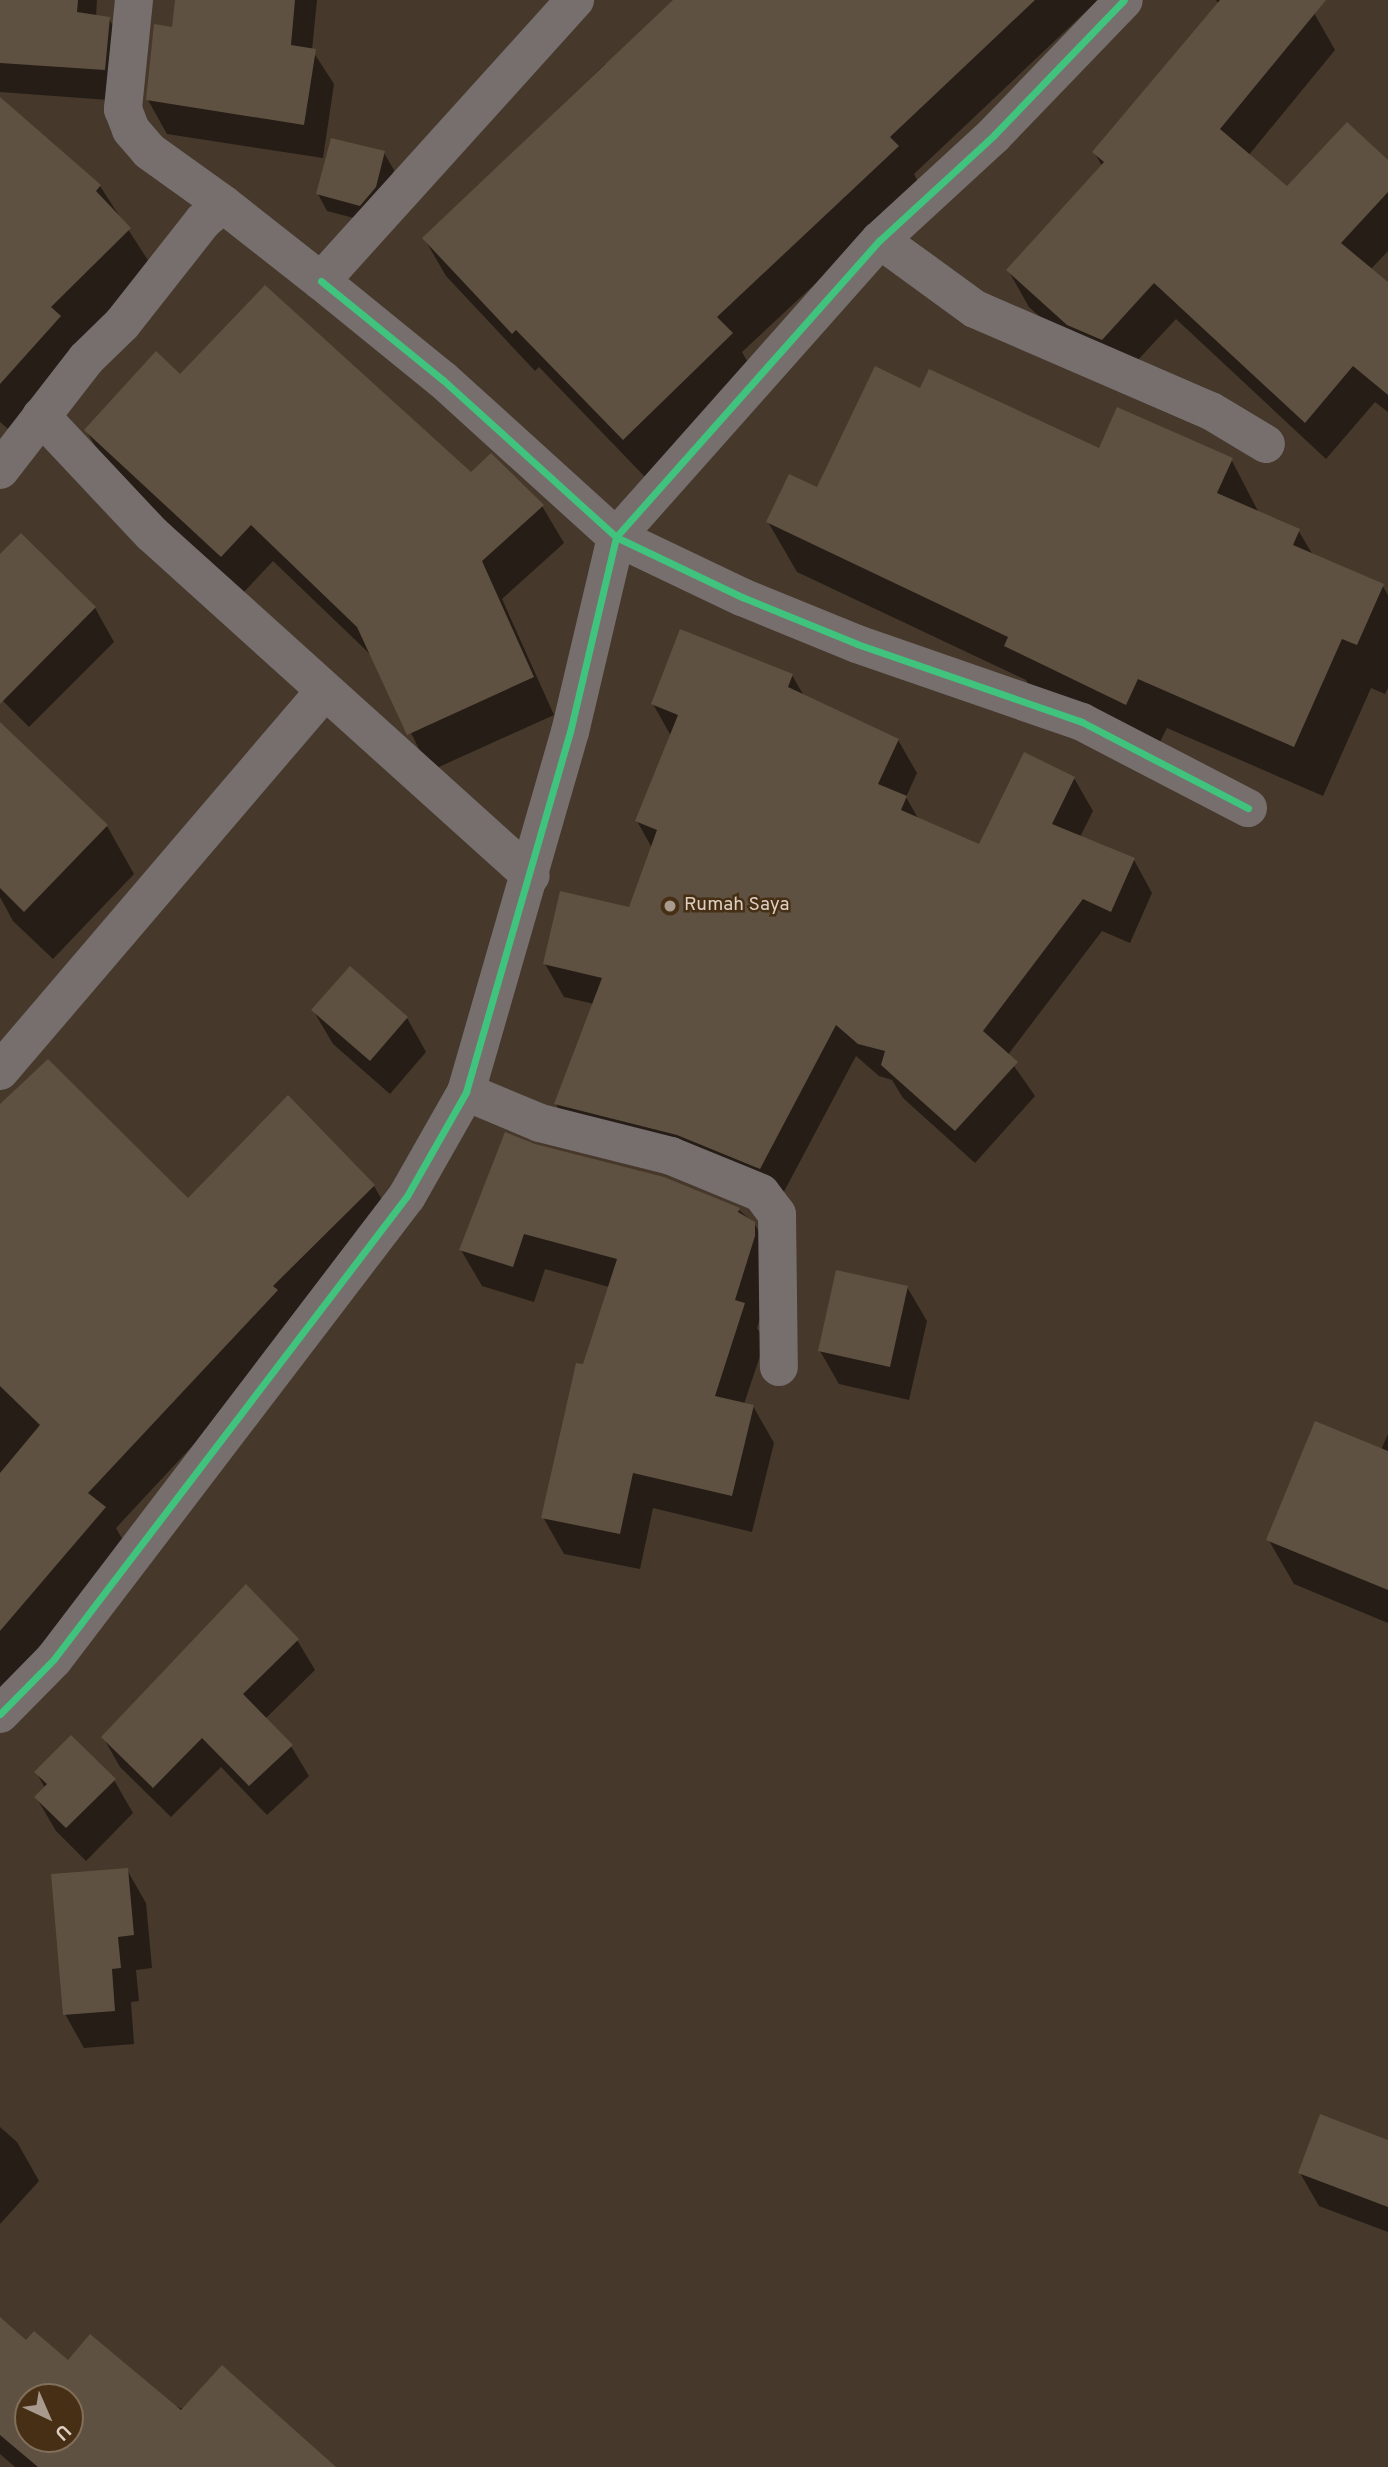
<!DOCTYPE html>
<html>
<head>
<meta charset="utf-8">
<style>
	body { margin:0 }
	#map { position:relative; width:1388px; height:2467px; overflow:hidden; background:#46382a; font-family:Overpass,sans-serif }
	div>[style] { position:absolute }
	.shadow>* { inset:0; background:#0007 }
	.building>* { inset:0; background:#5f5141 }
	.street>* { height:38px; margin:-19px; padding:0 19px; transform-origin:19px; border-radius:19px; background:#766f6e }
	.cycleway>* { height:7px; margin:-3.5px; padding:0 3.5px; transform-origin:3.5px; border-radius:3.5px; background:#40c37c }
	.dots>* { width:19px; height:19px; translate:-50% -50%; box-sizing:border-box; border:4px solid #462f15; border-radius:50% }
	span { translate:-50% -50%; white-space:nowrap; text-align:center; line-height:1.15; -webkit-text-stroke:5px #462f15; paint-order:stroke }
	.poi-label { font-size:19px; color:#ddcec0 }
	.left { translate:0 -50%; text-align:left }
	.north { position:absolute; left:14px; top:2383px; width:70px; height:70px; box-sizing:border-box; background:#462f15; border:2px solid #826f59; border-radius:50%; rotate:136deg; font-size:19px; font-weight:700; line-height:28px; text-align:center; color:#ddcec0 }
	.north::after { content:''; display:block; margin:auto; width:24px; height:32px; background:#a89a8c; clip-path:polygon(50% 0,100% 100%,50% 72%,0 100%) }
</style>
</head>
<body>
<div id="map">
	<div class="shadow">
		<div style="clip-path:polygon(0 0,97px 0,96px 17px,109px 19px,127px 50px,122px 101px,0 92px)"></div>
		<div style="clip-path:polygon(177px 0,317px 0,312px 50px,334px 84px,323px 158px,167px 134px,148px 100px,174px 29px)"></div>
		<div style="clip-path:polygon(675px 0,1098px 0,914px 174px,920px 186px,742px 352px,754px 373px,646px 478px,539px 367px,535px 371px,446px 276px,424px 238px,605px 64px,609px 68px)"></div>
		<div style="clip-path:polygon(1216px 0,1300px 0,1314px 13px,1335px 50px,1248px 156px,1287px 189px,1388px 163px,1388px 251px,1370px 270px,1388px 285px,1388px 412px,1375px 402px,1326px 459px,1176px 319px,1123px 376px,1090px 361px,1029px 307px,1008px 270px,1102px 166px,1094px 152px,1219px 4px)"></div>
		<div style="clip-path:polygon(0 99px,100px 186px,153px 268px,13px 433px,0 422px)"></div>
		<div style="clip-path:polygon(384px 153px,394px 170px,385px 205px,369px 222px,327px 211px,318px 194px)"></div>
		<div style="clip-path:polygon(921px 390px,1099px 451px,1231px 459px,1259px 513px,1298px 530px,1313px 555px,1382px 585px,1388px 595px,1388px 688px,1385px 694px,1371px 688px,1323px 796px,1167px 728px,1154px 754px,1035px 695px,1026px 680px,797px 572px,768px 522px,818px 489px)"></div>
		<div style="clip-path:polygon(86px 430px,472px 474px,542px 506px,564px 543px,502px 599px,554px 715px,430px 771px,373px 657px,273px 561px,243px 593px,107px 467px)"></div>
		<div style="clip-path:polygon(0 557px,95px 608px,114px 642px,29px 727px,0 698px)"></div>
		<div style="clip-path:polygon(792px 675px,804px 696px,898px 740px,917px 773px,906px 797px,919px 820px,980px 846px,1074px 778px,1093px 811px,1080px 837px,1134px 860px,1152px 893px,1130px 943px,1102px 931px,1007px 1056px,1035px 1096px,975px 1163px,903px 1098px,892px 1080px,879px 1076px,856px 1056px,779px 1201px,575px 1137px,556px 1104px,594px 1004px,564px 997px,545px 964px,630px 909px,652px 848px,637px 821px,671px 736px,653px 704px)"></div>
		<div style="clip-path:polygon(0 738px,107px 826px,134px 874px,53px 959px,13px 921px,0 897px)"></div>
		<div style="clip-path:polygon(350px 969px,407px 1018px,426px 1052px,390px 1094px,333px 1044px,313px 1010px)"></div>
		<div style="clip-path:polygon(0 1115px,188px 1201px,374px 1186px,397px 1226px,116px 1528px,128px 1549px,0 1701px)"></div>
		<div style="clip-path:polygon(534px 1146px,739px 1210px,754px 1223px,775px 1260px,775px 1274px,757px 1328px,765px 1341px,744px 1404px,753px 1406px,774px 1443px,752px 1532px,653px 1508px,640px 1569px,564px 1554px,543px 1517px,609px 1287px,545px 1269px,534px 1302px,482px 1286px,461px 1250px)"></div>
		<div style="clip-path:polygon(907px 1287px,927px 1321px,909px 1400px,839px 1384px,820px 1351px)"></div>
		<div style="clip-path:polygon(1388px 1434px,1388px 1623px,1294px 1584px,1268px 1539px,1381px 1450px)"></div>
		<div style="clip-path:polygon(297px 1640px,315px 1670px,265px 1719px,291px 1746px,309px 1776px,267px 1815px,221px 1767px,171px 1817px,120px 1767px,103px 1737px)"></div>
		<div style="clip-path:polygon(36px 1772px,114px 1780px,133px 1813px,86px 1861px,56px 1831px,36px 1797px,45px 1788px)"></div>
		<div style="clip-path:polygon(127px 1870px,146px 1903px,152px 1968px,136px 1970px,139px 2001px,131px 2002px,134px 2044px,84px 2048px,65px 2014px)"></div>
		<div style="clip-path:polygon(0 2127px,17px 2142px,39px 2181px,0 2224px)"></div>
		<div style="clip-path:polygon(1388px 2142px,1388px 2232px,1319px 2206px,1300px 2173px)"></div>
		<div style="clip-path:polygon(evenodd,0 2319px,27px 2342px,68px 2362px,324px 2467px,15px 2467px,0 2454px,0 2319px,28px 2397px,70px 2397px,70px 2439px,28px 2439px,28px 2397px)"></div>
	</div>
	<div class="building">
		<div style="clip-path:polygon(0 0,78px 0,77px 12px,110px 17px,105px 70px,0 63px)"></div>
		<div style="clip-path:polygon(175px 0,295px 0,291px 45px,316px 49px,304px 125px,146px 100px,154px 24px,172px 27px)"></div>
		<div style="clip-path:polygon(673px 0,1035px 0,890px 137px,899px 146px,717px 317px,733px 333px,623px 440px,516px 330px,512px 334px,422px 238px)"></div>
		<div style="clip-path:polygon(1220px 0,1326px 0,1220px 129px,1287px 186px,1347px 122px,1388px 160px,1388px 192px,1341px 243px,1388px 282px,1388px 395px,1353px 366px,1305px 423px,1154px 283px,1102px 340px,1067px 325px,1006px 270px,1104px 162px,1092px 152px)"></div>
		<div style="clip-path:polygon(0 97px,101px 185px,96px 191px,131px 228px,51px 307px,61px 316px,0 384px)"></div>
		<div style="clip-path:polygon(331px 138px,385px 151px,376px 187px,360px 206px,316px 194px)"></div>
		<div style="clip-path:polygon(265px 285px,471px 472px,491px 453px,544px 505px,482px 561px,534px 677px,407px 735px,357px 627px,251px 525px,221px 557px,84px 430px,156px 351px,180px 374px)"></div>
		<div style="clip-path:polygon(875px 366px,920px 388px,929px 369px,1099px 448px,1117px 407px,1233px 458px,1217px 493px,1300px 529px,1293px 545px,1384px 584px,1357px 645px,1342px 639px,1294px 747px,1138px 679px,1126px 705px,1004px 646px,1008px 637px,766px 522px,789px 474px,817px 487px)"></div>
		<div style="clip-path:polygon(21px 533px,96px 607px,0 704px,0 554px)"></div>
		<div style="clip-path:polygon(680px 629px,793px 674px,788px 687px,899px 739px,878px 784px,907px 796px,901px 810px,979px 844px,1024px 752px,1075px 777px,1052px 824px,1135px 858px,1111px 912px,1083px 899px,983px 1031px,1018px 1062px,955px 1131px,881px 1065px,885px 1051px,858px 1044px,836px 1025px,760px 1169px,677px 1135px,554px 1104px,602px 978px,543px 964px,560px 891px,629px 907px,657px 830px,635px 821px,678px 715px,651px 704px)"></div>
		<div style="clip-path:polygon(0 722px,108px 825px,24px 912px,0 888px)"></div>
		<div style="clip-path:polygon(350px 966px,408px 1017px,370px 1061px,311px 1010px)"></div>
		<div style="clip-path:polygon(48px 1059px,188px 1198px,288px 1095px,375px 1185px,273px 1286px,278px 1290px,88px 1493px,106px 1507px,0 1631px,0 1473px,40px 1425px,0 1386px,0 1104px)"></div>
		<div style="clip-path:polygon(505px 1132px,535px 1144px,664px 1177px,740px 1208px,738px 1212px,755px 1222px,755px 1236px,735px 1300px,745px 1303px,715px 1396px,754px 1405px,732px 1496px,633px 1473px,620px 1534px,541px 1518px,576px 1363px,583px 1364px,617px 1259px,524px 1234px,513px 1267px,459px 1250px)"></div>
		<div style="clip-path:polygon(836px 1270px,908px 1286px,890px 1367px,818px 1351px)"></div>
		<div style="clip-path:polygon(1315px 1421px,1388px 1451px,1388px 1590px,1266px 1540px)"></div>
		<div style="clip-path:polygon(246px 1584px,299px 1639px,243px 1694px,293px 1745px,249px 1786px,202px 1738px,153px 1788px,101px 1737px)"></div>
		<div style="clip-path:polygon(71px 1735px,116px 1779px,66px 1828px,34px 1797px,47px 1784px,34px 1772px)"></div>
		<div style="clip-path:polygon(128px 1868px,134px 1935px,118px 1937px,121px 1968px,112px 1969px,115px 2011px,63px 2015px,51px 1874px)"></div>
		<div style="clip-path:polygon(1320px 2114px,1388px 2140px,1388px 2207px,1298px 2173px)"></div>
		<div style="clip-path:polygon(evenodd,0 2317px,26px 2340px,34px 2331px,68px 2360px,90px 2334px,181px 2410px,222px 2365px,336px 2467px,38px 2467px,0 2435px,0 2317px,28px 2397px,70px 2397px,70px 2439px,28px 2439px,28px 2397px)"></div>
	</div>
	<div class="street">
		<div style="left:134px;top:0;width:110px;rotate:95.8deg"></div>
		<div style="left:123px;top:109px;width:22px;rotate:69deg"></div>
		<div style="left:131px;top:130px;width:28px;rotate:49deg"></div>
		<div style="left:149px;top:151px;width:91px;rotate:35.6deg"></div>
		<div style="left:880px;top:240px;width:117px;rotate:36deg"></div>
		<div style="left:975px;top:309px;width:257px;rotate:23.4deg"></div>
		<div style="left:1211px;top:411px;width:64px;rotate:31deg"></div>
		<div style="left:321px;top:281px;width:157px;rotate:39.1deg"></div>
		<div style="left:443px;top:380px;width:234px;rotate:42.2deg"></div>
		<div style="left:616px;top:537px;width:140px;rotate:25.5deg"></div>
		<div style="left:742px;top:597px;width:124px;rotate:22.2deg"></div>
		<div style="left:857px;top:644px;width:238px;rotate:19.1deg"></div>
		<div style="left:1082px;top:722px;width:187px;rotate:27.4deg"></div>
		<div style="left:41px;top:416px;width:162px;rotate:46.8deg"></div>
		<div style="left:152px;top:534px;width:510px;rotate:42.06deg"></div>
		<div style="left:0;top:470px;width:140px;rotate:-52.2deg"></div>
		<div style="left:86px;top:359px;width:50px;rotate:-44.2deg"></div>
		<div style="left:122px;top:324px;width:131px;rotate:-51.8deg"></div>
		<div style="left:203px;top:221px;width:26px;rotate:-40deg"></div>
		<div style="left:223px;top:204px;width:125px;rotate:38.2deg"></div>
		<div style="left:321px;top:281px;width:379px;rotate:-47.9deg"></div>
		<div style="left:0;top:1071px;width:499px;rotate:-49.5deg"></div>
		<div style="left:466px;top:1092px;width:80px;rotate:22.7deg"></div>
		<div style="left:540px;top:1123px;width:135px;rotate:14.1deg"></div>
		<div style="left:671px;top:1156px;width:97px;rotate:22.3deg"></div>
		<div style="left:761px;top:1193px;width:26px;rotate:53deg"></div>
		<div style="left:777px;top:1214px;width:153px;rotate:89.3deg"></div>
		<div style="left:0;top:1714px;width:77px;rotate:-45.5deg"></div>
		<div style="left:54px;top:1659px;width:582px;rotate:-52.68deg"></div>
		<div style="left:407px;top:1196px;width:120px;rotate:-60.4deg"></div>
		<div style="left:466px;top:1092px;width:375px;rotate:-73.9deg"></div>
		<div style="left:570px;top:732px;width:200px;rotate:-76.7deg"></div>
		<div style="left:616px;top:537px;width:397px;rotate:-48.4deg"></div>
		<div style="left:880px;top:240px;width:155px;rotate:-42.6deg"></div>
		<div style="left:994px;top:135px;width:187px;rotate:-46.1deg"></div>
	</div>
	<div class="cycleway">
		<div style="left:321px;top:281px;width:157px;rotate:39.1deg"></div>
		<div style="left:443px;top:380px;width:234px;rotate:42.2deg"></div>
		<div style="left:616px;top:537px;width:140px;rotate:25.5deg"></div>
		<div style="left:742px;top:597px;width:124px;rotate:22.2deg"></div>
		<div style="left:857px;top:644px;width:238px;rotate:19.1deg"></div>
		<div style="left:1082px;top:722px;width:187px;rotate:27.4deg"></div>
		<div style="left:0;top:1714px;width:77px;rotate:-45.5deg"></div>
		<div style="left:54px;top:1659px;width:582px;rotate:-52.68deg"></div>
		<div style="left:407px;top:1196px;width:120px;rotate:-60.4deg"></div>
		<div style="left:466px;top:1092px;width:375px;rotate:-73.9deg"></div>
		<div style="left:570px;top:732px;width:200px;rotate:-76.7deg"></div>
		<div style="left:616px;top:537px;width:397px;rotate:-48.4deg"></div>
		<div style="left:880px;top:240px;width:155px;rotate:-42.6deg"></div>
		<div style="left:994px;top:135px;width:187px;rotate:-46.1deg"></div>
	</div>
	<div class="dots">
		<div style="left:670px;top:906px;background:#a89a8c"></div>
	</div>
	<div class="poi-label">
		<span class="left" style="left:684px;top:906px">Rumah Saya</span>
	</div>
	<div class="north">U</div>
</div>
</body>
</html>
